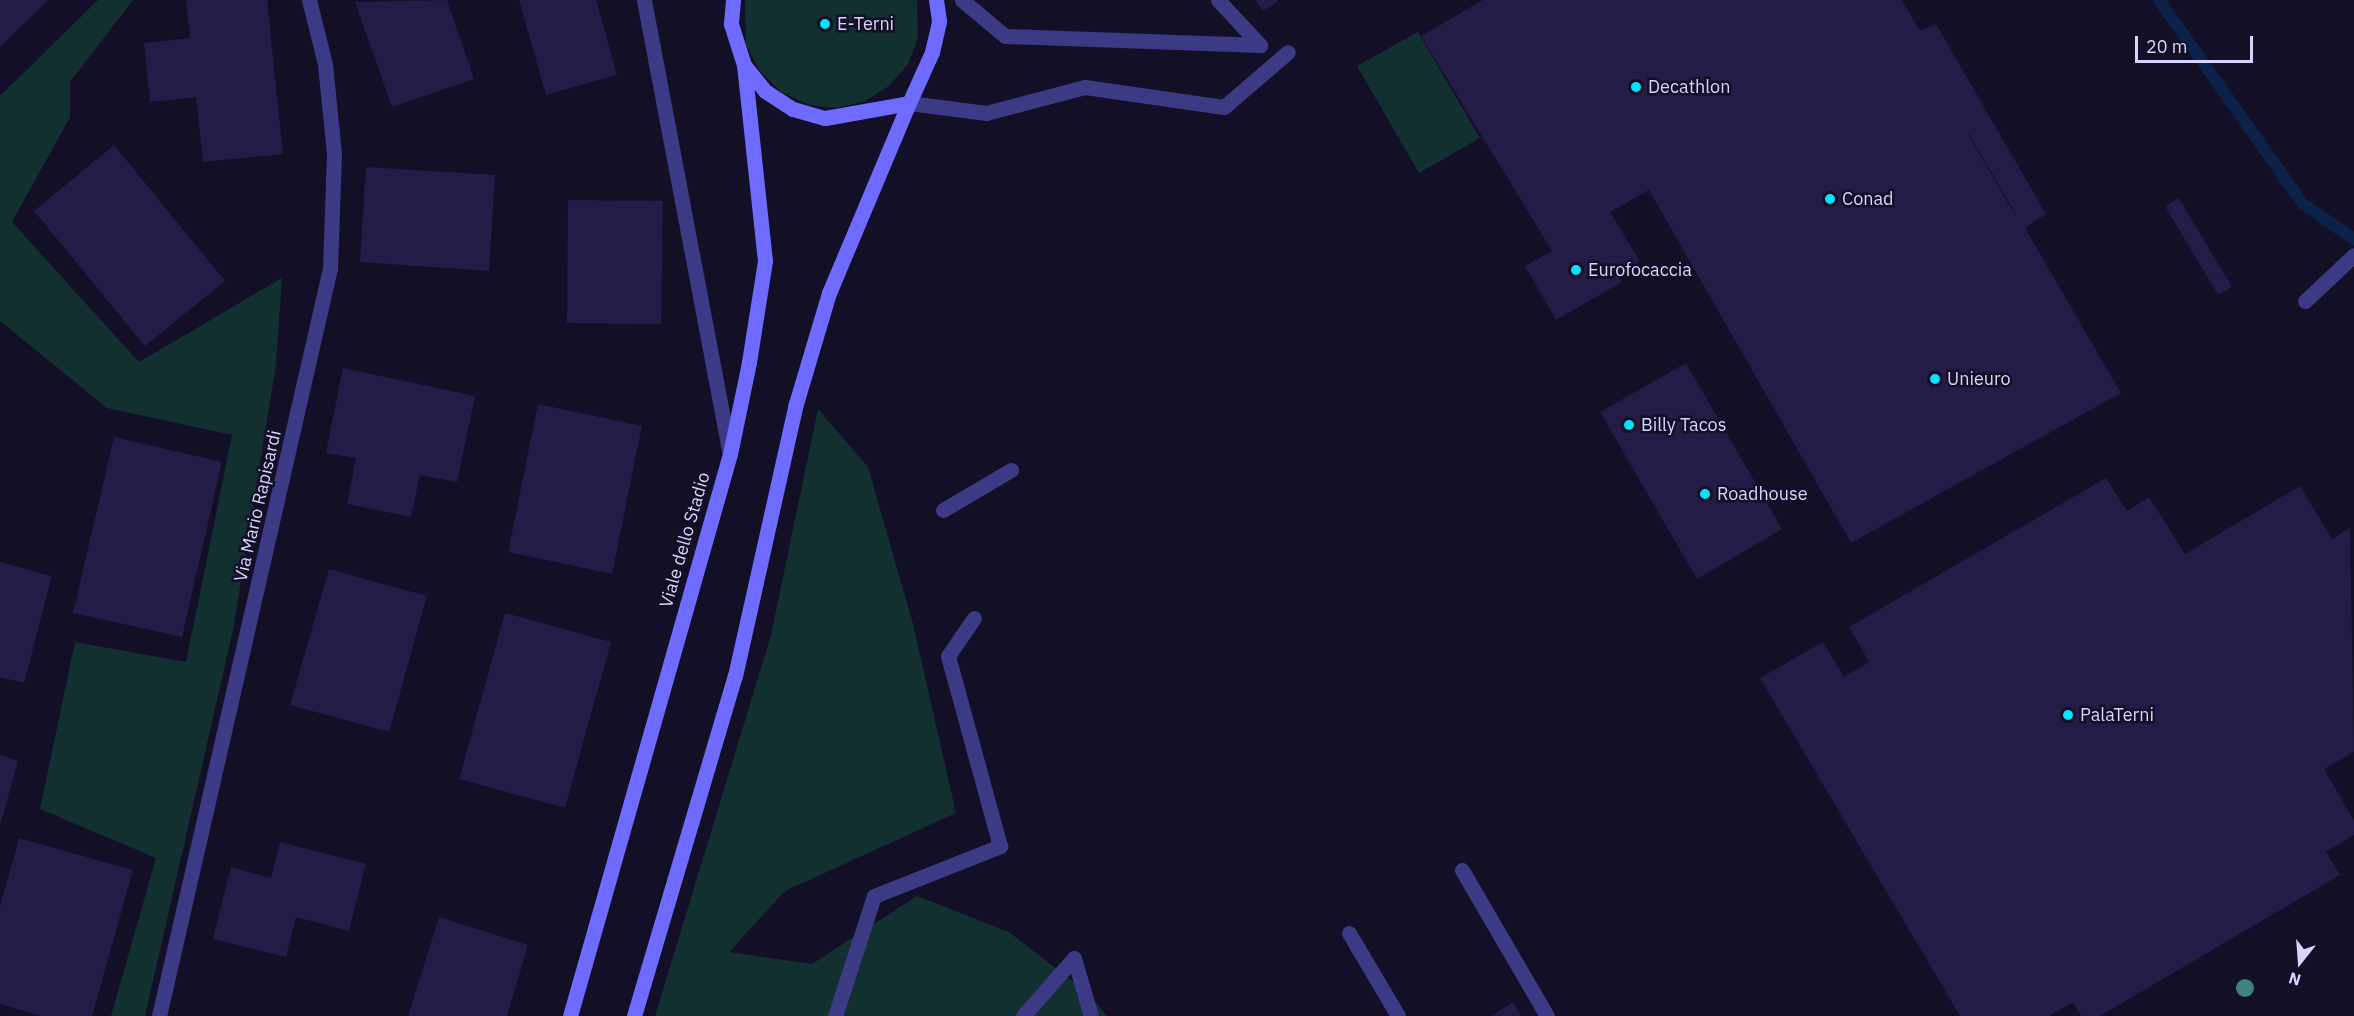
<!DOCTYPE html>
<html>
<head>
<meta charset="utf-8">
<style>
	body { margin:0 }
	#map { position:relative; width:2354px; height:1016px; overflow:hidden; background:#130f26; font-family:"IBM Plex Sans",sans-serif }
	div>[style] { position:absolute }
	.green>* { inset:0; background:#12302f }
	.stream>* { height:12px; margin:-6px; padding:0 6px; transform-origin:6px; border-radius:6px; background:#0c2248 }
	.building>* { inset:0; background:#241b47 }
	.service>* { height:15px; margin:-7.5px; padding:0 7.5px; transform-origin:7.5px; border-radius:7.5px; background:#3d3a85 }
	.minor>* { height:15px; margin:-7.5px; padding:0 7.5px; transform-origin:7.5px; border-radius:7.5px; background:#3d3a85 }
	.secondary>* { height:15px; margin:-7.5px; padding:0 7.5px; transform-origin:7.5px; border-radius:7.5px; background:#6f6bff }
	.trees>* { width:18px; height:18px; margin:-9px; border-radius:50%; background:#3d827b }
	.dots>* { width:16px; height:16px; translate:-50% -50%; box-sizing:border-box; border:3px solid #130f26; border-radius:50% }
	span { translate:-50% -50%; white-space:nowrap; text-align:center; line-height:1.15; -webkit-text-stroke:5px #130f26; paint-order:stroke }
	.poi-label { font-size:18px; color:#d9d4ff }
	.left { translate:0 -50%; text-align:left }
	.street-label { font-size:18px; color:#d9d4ff }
	.north { position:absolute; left:2270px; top:932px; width:60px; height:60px; -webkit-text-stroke:4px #130f26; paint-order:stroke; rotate:197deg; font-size:16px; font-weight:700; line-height:24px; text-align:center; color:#d9d4ff }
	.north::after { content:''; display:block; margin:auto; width:21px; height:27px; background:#d9d4ff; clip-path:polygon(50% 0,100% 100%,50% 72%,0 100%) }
	.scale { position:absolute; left:2135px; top:36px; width:118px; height:27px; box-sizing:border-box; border:3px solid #d9d4ff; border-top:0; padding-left:8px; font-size:18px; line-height:21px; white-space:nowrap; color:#d9d4ff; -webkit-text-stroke:4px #130f26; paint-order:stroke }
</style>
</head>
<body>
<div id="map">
	<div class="green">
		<div style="clip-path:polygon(98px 0,133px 0,70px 82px,70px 117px,12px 222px,139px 362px,282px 278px,276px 365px,233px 630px,145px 1016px,111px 1016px,156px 858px,40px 809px,75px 642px,186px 662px,232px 435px,107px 408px,0 321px,0 96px)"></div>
		<div style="clip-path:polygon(745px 0,917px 0,918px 38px,908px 64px,889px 86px,865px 101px,837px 108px,809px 105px,781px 92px,760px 71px,746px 45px)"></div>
		<div style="clip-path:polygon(1418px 32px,1480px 138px,1419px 173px,1357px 66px)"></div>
		<div style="clip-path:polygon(818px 409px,868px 467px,913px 624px,956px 813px,785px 891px,729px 952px,812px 964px,917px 896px,1009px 932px,1090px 995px,1107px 1016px,655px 1016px,771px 635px)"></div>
	</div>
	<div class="stream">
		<div style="left:2159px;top:0;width:250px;rotate:54.8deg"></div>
		<div style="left:2303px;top:204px;width:62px;rotate:34.5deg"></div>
	</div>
	<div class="building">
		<div style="clip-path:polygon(0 0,48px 0,0 47px)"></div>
		<div style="clip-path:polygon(186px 0,267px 0,283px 154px,203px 162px,196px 97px,150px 102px,144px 43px,190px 38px)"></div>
		<div style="clip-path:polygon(447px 0,474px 79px,392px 107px,355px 2px)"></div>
		<div style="clip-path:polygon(519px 0,596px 0,617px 75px,546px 95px)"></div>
		<div style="clip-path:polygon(1256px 0,1277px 0,1278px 2px,1262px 11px)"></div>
		<div style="clip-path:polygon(evenodd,1483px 0,1902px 0,1920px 31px,1936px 24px,2046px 214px,2025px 228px,2121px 393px,1851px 543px,1649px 190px,1610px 212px,1640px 261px,1617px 274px,1622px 282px,1556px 320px,1525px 266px,1552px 251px,1421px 36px,1483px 0,1968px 134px,1969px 134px,2018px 218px,2011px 208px,1968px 134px)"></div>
		<div style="clip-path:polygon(114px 145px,225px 281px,145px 346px,34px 211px)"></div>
		<div style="clip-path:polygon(366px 167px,495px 175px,489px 271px,360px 262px)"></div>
		<div style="clip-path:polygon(2179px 198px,2232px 287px,2218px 295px,2165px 206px)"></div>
		<div style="clip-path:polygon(568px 200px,663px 201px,661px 324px,567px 323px)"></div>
		<div style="clip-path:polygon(1686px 363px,1782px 529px,1697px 579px,1600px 412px)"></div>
		<div style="clip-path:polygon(343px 368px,475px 396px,457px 482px,420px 475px,411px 517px,347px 504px,356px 458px,326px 453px)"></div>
		<div style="clip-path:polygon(538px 404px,642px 426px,612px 574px,508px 552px)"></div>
		<div style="clip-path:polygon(114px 437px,222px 462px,182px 637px,73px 613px)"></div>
		<div style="clip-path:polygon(2106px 478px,2127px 511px,2149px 497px,2185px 554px,2300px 486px,2332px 539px,2350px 528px,2354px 752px,2324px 769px,2354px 820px,2354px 835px,2326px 852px,2340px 875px,2100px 1016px,2081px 1016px,2073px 1002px,2049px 1016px,1960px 1016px,1760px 678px,1823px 642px,1844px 677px,1869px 662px,1849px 627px)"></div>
		<div style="clip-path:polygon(0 562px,52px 576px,24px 683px,0 677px)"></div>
		<div style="clip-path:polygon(329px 569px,427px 596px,389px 732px,290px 705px)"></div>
		<div style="clip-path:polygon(505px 613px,611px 642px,565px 808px,459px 779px)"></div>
		<div style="clip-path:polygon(0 755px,18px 761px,1px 822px,0 822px)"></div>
		<div style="clip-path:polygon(19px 838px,133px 870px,92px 1016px,41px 1016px,0 1004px,0 907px)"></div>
		<div style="clip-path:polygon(280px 842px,366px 864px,349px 931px,296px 917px,286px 957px,213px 939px,231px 867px,271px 878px)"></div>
		<div style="clip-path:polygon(439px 917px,528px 945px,507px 1016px,408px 1016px)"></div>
		<div style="clip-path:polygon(1513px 1002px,1521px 1016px,1491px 1016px)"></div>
	</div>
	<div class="service">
		<div style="left:644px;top:0;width:462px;rotate:79.3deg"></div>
		<div style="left:1218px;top:0;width:62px;rotate:47deg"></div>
		<div style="left:1462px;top:870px;width:169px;rotate:59.8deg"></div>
		<div style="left:1349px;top:933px;width:96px;rotate:59.4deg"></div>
	</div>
	<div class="minor">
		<div style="left:962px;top:0;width:56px;rotate:39.9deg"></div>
		<div style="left:1005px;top:36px;width:255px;rotate:2deg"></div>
		<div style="left:909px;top:103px;width:78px;rotate:7.4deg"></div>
		<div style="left:986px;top:113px;width:102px;rotate:-14.7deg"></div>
		<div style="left:1085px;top:87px;width:140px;rotate:8.2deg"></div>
		<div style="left:1224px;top:107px;width:84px;rotate:-40.7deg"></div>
		<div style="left:2305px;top:301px;width:67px;rotate:-43.2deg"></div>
		<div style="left:943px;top:510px;width:79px;rotate:-30.5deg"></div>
		<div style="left:1074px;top:958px;width:60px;rotate:73.7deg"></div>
		<div style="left:159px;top:1016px;width:767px;rotate:-77.12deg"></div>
		<div style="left:330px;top:268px;width:114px;rotate:-88deg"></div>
		<div style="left:334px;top:154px;width:90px;rotate:-95.7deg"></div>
		<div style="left:325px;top:64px;width:66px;rotate:-104deg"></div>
		<div style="left:835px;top:1016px;width:126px;rotate:-72deg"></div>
		<div style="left:874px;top:896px;width:136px;rotate:-21.6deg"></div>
		<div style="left:1000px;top:846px;width:197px;rotate:-105.3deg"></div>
		<div style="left:948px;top:656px;width:46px;rotate:-55.6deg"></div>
		<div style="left:1023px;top:1016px;width:77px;rotate:-48.7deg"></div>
	</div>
	<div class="secondary">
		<div style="left:733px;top:0;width:24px;rotate:95deg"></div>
		<div style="left:731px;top:24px;width:43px;rotate:72.4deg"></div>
		<div style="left:744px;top:65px;width:33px;rotate:51deg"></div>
		<div style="left:765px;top:91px;width:33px;rotate:33deg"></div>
		<div style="left:793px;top:109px;width:33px;rotate:16deg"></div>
		<div style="left:825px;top:118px;width:85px;rotate:-10.1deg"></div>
		<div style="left:909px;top:103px;width:56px;rotate:-65.7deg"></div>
		<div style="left:932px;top:52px;width:32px;rotate:-77deg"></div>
		<div style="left:939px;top:21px;width:21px;rotate:-98deg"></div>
		<div style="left:570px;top:1016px;width:584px;rotate:-74.11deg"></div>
		<div style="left:730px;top:454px;width:94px;rotate:-78.3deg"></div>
		<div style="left:749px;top:362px;width:102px;rotate:-81deg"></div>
		<div style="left:765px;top:261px;width:197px;rotate:-96.1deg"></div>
		<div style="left:634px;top:1016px;width:355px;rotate:-73.5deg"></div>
		<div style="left:735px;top:676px;width:276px;rotate:-77.4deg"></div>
		<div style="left:795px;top:407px;width:119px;rotate:-73.4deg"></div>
		<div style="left:829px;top:293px;width:206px;rotate:-67.2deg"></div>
	</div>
	<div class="trees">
		<div style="left:2245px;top:988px"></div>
	</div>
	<div class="dots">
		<div style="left:825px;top:24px;background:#00e5ff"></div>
		<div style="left:1636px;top:87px;background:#00e5ff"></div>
		<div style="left:1830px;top:199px;background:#00e5ff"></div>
		<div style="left:1576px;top:270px;background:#00e5ff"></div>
		<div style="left:1935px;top:379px;background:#00e5ff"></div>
		<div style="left:1629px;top:425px;background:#00e5ff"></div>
		<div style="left:1705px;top:494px;background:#00e5ff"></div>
		<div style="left:2068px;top:715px;background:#00e5ff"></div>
	</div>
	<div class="poi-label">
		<span class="left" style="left:837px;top:24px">E-Terni</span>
		<span class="left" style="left:1648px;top:87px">Decathlon</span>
		<span class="left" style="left:1842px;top:199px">Conad</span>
		<span class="left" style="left:1588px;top:270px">Eurofocaccia</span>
		<span class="left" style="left:1947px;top:379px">Unieuro</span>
		<span class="left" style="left:1641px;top:425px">Billy Tacos</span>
		<span class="left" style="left:1717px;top:494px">Roadhouse</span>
		<span class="left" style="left:2080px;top:715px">PalaTerni</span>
	</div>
	<div class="street-label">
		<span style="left:258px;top:506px;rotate:-77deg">Via Mario Rapisardi</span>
		<span style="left:685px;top:540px;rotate:-74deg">Viale dello Stadio</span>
	</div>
	<div class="north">N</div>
	<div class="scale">20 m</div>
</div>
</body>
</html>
